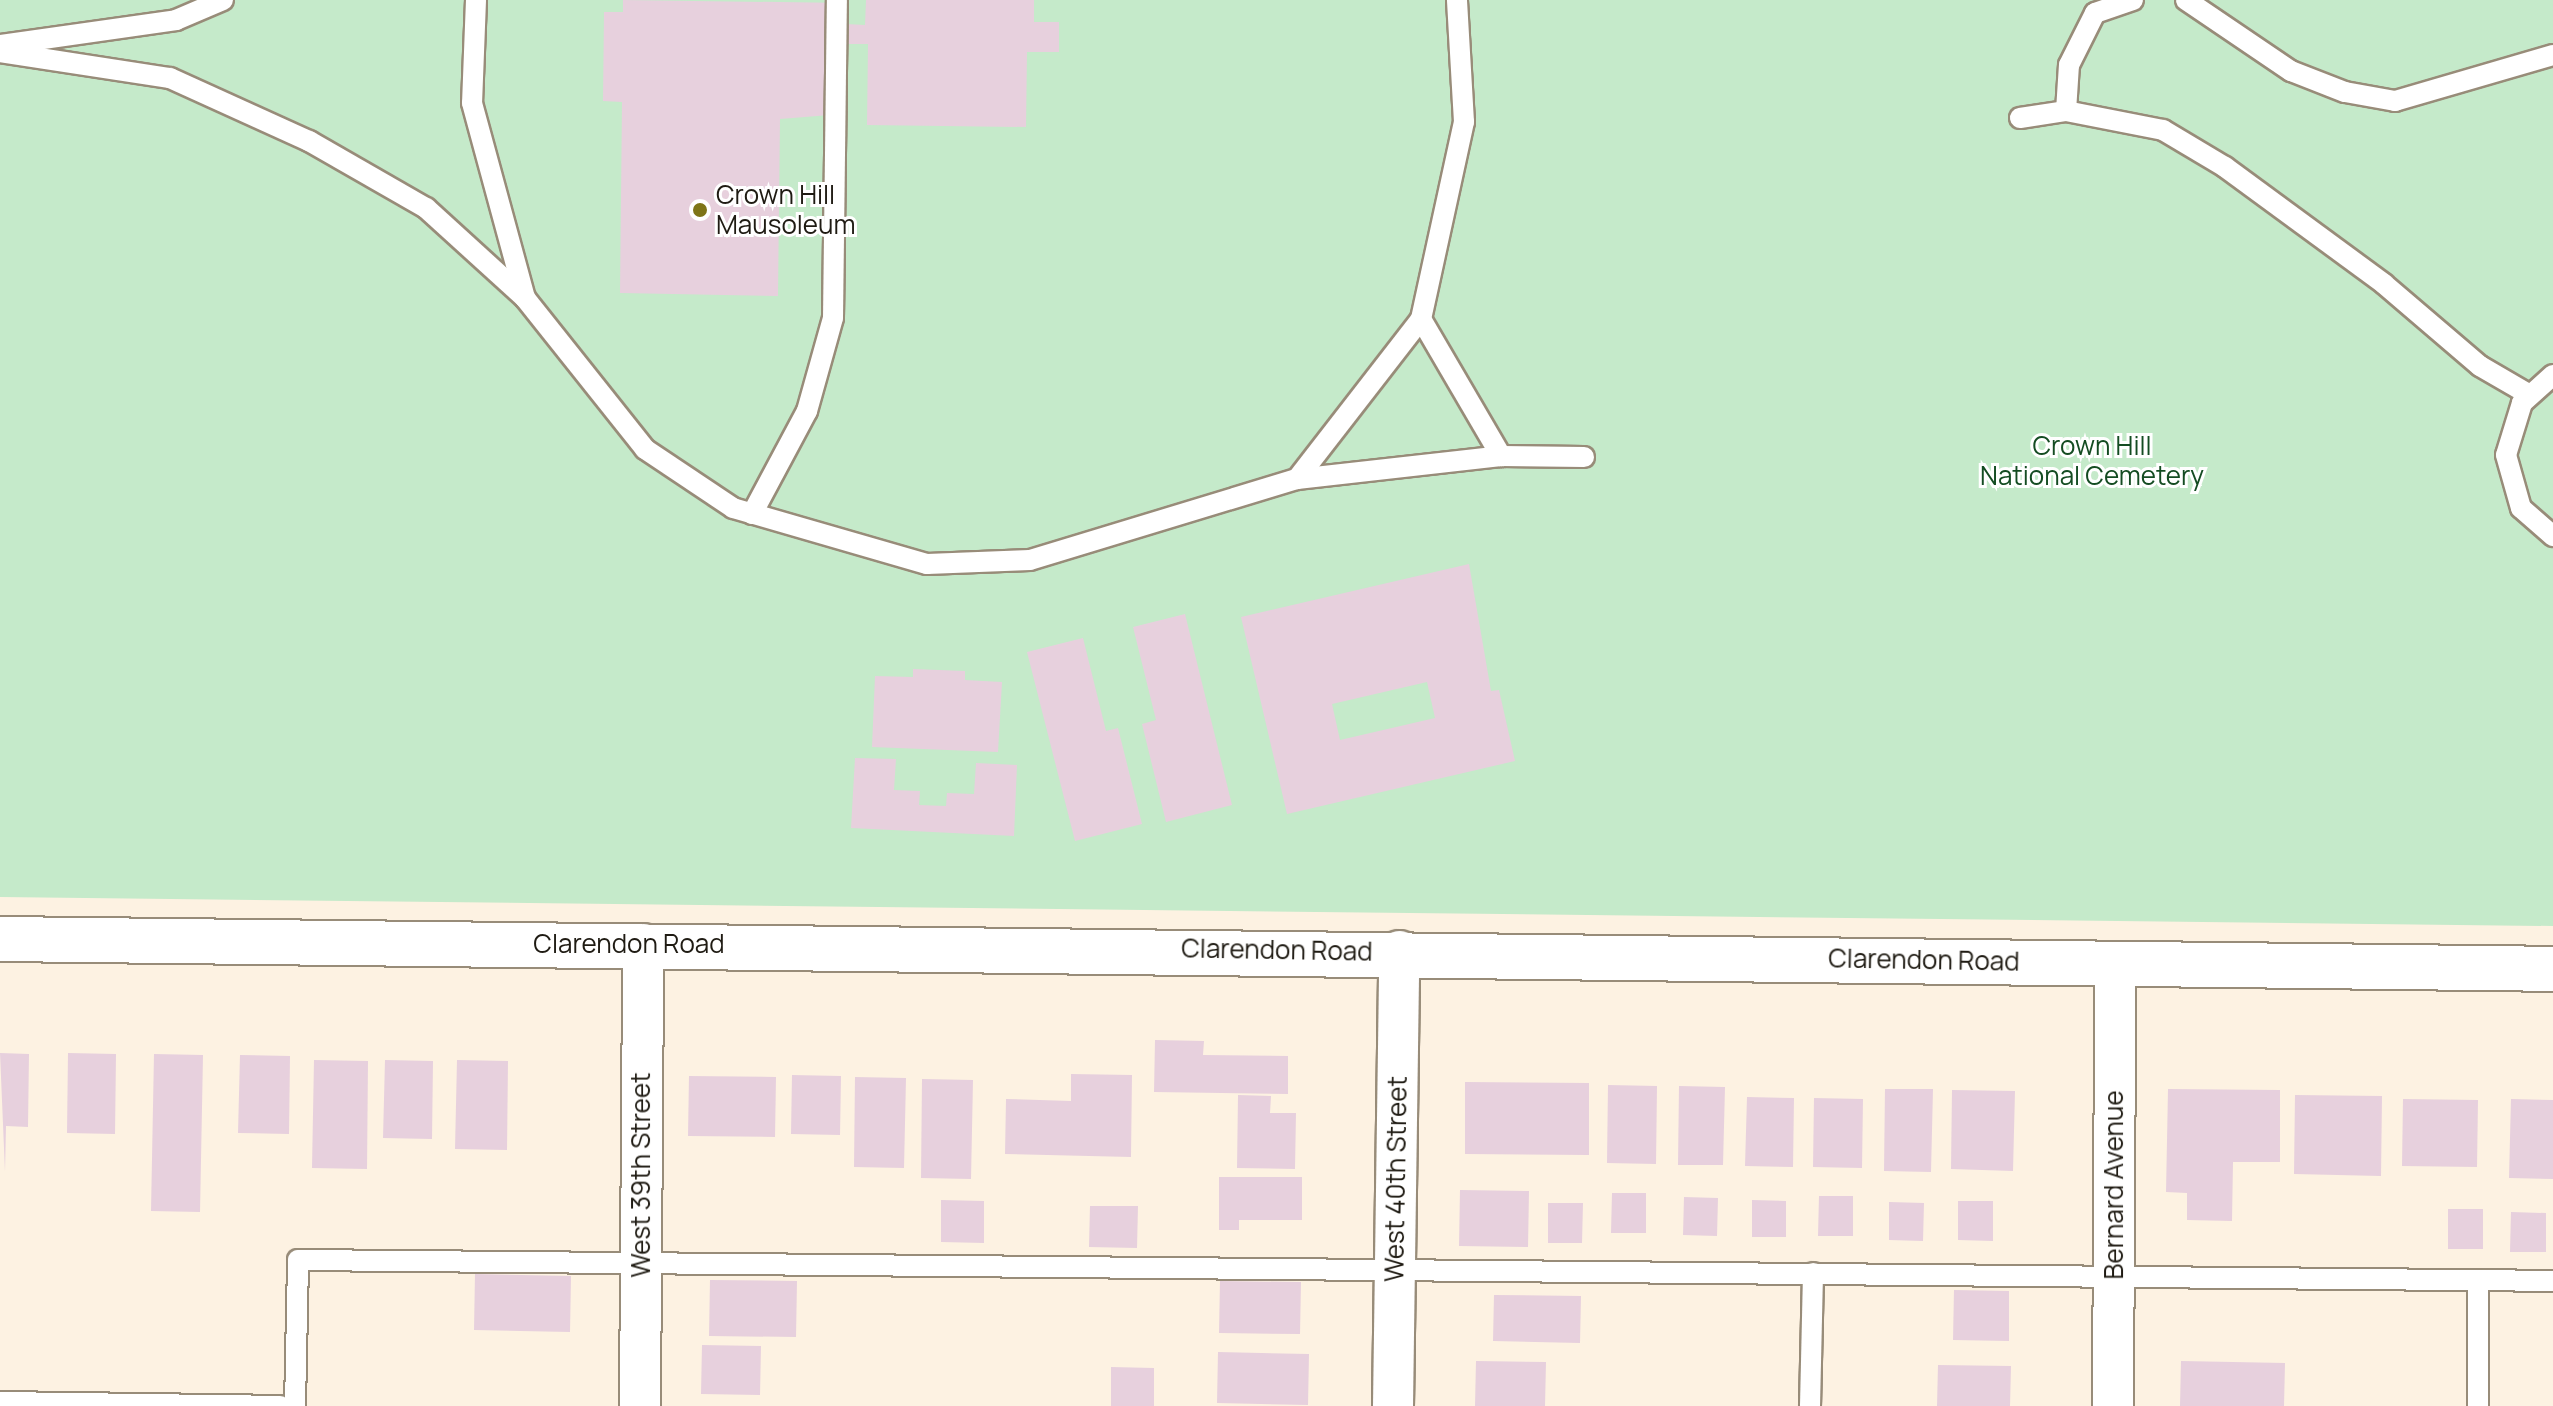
<!DOCTYPE html>
<html>
<head>
<meta charset="utf-8">
<style>
	body { margin:0 }
	#map { position:relative; width:2553px; height:1406px; overflow:hidden; background:#fdf2e2; font-family:Manrope,sans-serif }
	div>[style] { position:absolute }
	.green>* { inset:0; background:#c5eaca }
	.building>* { inset:0; background:#e7d0dd }
	.roads { filter:drop-shadow(2px 0 #988c79) drop-shadow(-2px 0 #988c79) drop-shadow(0 2px #988c79) drop-shadow(0 -2px #988c79) }
	.service>* { height:20px; margin:-10px; padding:0 10px; transform-origin:10px; border-radius:10px; background:#fff }
	.minor>* { height:40px; margin:-20px; padding:0 20px; transform-origin:20px; border-radius:20px; background:#fff }
	.tertiary>* { height:44px; margin:-22px; padding:0 22px; transform-origin:22px; border-radius:22px; background:#fff }
	.dots>* { width:22px; height:22px; translate:-50% -50%; box-sizing:border-box; border:4px solid #fff; border-radius:50% }
	span { translate:-50% -50%; white-space:nowrap; text-align:center; line-height:1.15; -webkit-text-stroke:6px #fff; paint-order:stroke }
	.poi-label { font-size:26px; color:#1f1b13 }
	.left { translate:0 -50%; text-align:left }
	.park-label { font-size:26px; color:#144c22 }
	.street-label { font-size:26px; color:#1f1b13 }
</style>
</head>
<body>
<div id="map">
	<div class="green">
		<div style="clip-path:polygon(0 0,2553px 0,2553px 926px,0 897px)"></div>
	</div>
	<div class="building">
		<div style="clip-path:polygon(623px 0,847px 3px,846px 24px,865px 25px,866px 0,1034px 0,1034px 22px,1059px 22px,1059px 52px,1027px 52px,1026px 127px,867px 125px,868px 44px,844px 44px,842px 114px,780px 119px,778px 296px,620px 293px,622px 102px,603px 101px,604px 12px,623px 12px)"></div>
		<div style="clip-path:polygon(evenodd,1469px 564px,1491px 691px,1499px 690px,1515px 761px,1287px 814px,1241px 617px,1469px 564px,1427px 682px,1435px 718px,1340px 740px,1332px 704px,1427px 682px)"></div>
		<div style="clip-path:polygon(1185px 614px,1232px 805px,1166px 822px,1142px 724px,1156px 720px,1133px 627px)"></div>
		<div style="clip-path:polygon(1083px 638px,1106px 731px,1118px 728px,1142px 824px,1075px 841px,1027px 652px)"></div>
		<div style="clip-path:polygon(913px 669px,965px 671px,965px 680px,1002px 682px,998px 752px,872px 747px,875px 676px,913px 677px)"></div>
		<div style="clip-path:polygon(855px 758px,896px 759px,894px 790px,920px 791px,919px 805px,946px 806px,947px 793px,974px 794px,976px 763px,1017px 765px,1014px 836px,851px 828px)"></div>
		<div style="clip-path:polygon(1155px 1040px,1204px 1041px,1203px 1055px,1288px 1056px,1288px 1094px,1154px 1092px)"></div>
		<div style="clip-path:polygon(0 1053px,29px 1054px,28px 1127px,6px 1126px,5px 1172px)"></div>
		<div style="clip-path:polygon(68px 1053px,116px 1054px,115px 1134px,67px 1133px)"></div>
		<div style="clip-path:polygon(154px 1054px,203px 1055px,200px 1212px,151px 1211px)"></div>
		<div style="clip-path:polygon(240px 1055px,290px 1056px,289px 1134px,238px 1133px)"></div>
		<div style="clip-path:polygon(314px 1060px,368px 1061px,367px 1169px,312px 1168px)"></div>
		<div style="clip-path:polygon(385px 1060px,433px 1061px,432px 1139px,383px 1138px)"></div>
		<div style="clip-path:polygon(457px 1060px,508px 1061px,507px 1150px,455px 1149px)"></div>
		<div style="clip-path:polygon(1071px 1074px,1132px 1075px,1131px 1157px,1005px 1154px,1006px 1099px,1071px 1101px)"></div>
		<div style="clip-path:polygon(792px 1075px,841px 1076px,840px 1135px,791px 1134px)"></div>
		<div style="clip-path:polygon(689px 1076px,776px 1077px,775px 1137px,688px 1136px)"></div>
		<div style="clip-path:polygon(855px 1077px,906px 1078px,904px 1168px,854px 1167px)"></div>
		<div style="clip-path:polygon(922px 1079px,973px 1080px,971px 1179px,921px 1178px)"></div>
		<div style="clip-path:polygon(1465px 1082px,1589px 1083px,1589px 1155px,1465px 1154px)"></div>
		<div style="clip-path:polygon(1608px 1085px,1657px 1086px,1656px 1164px,1607px 1163px)"></div>
		<div style="clip-path:polygon(1679px 1086px,1725px 1087px,1723px 1165px,1678px 1165px)"></div>
		<div style="clip-path:polygon(1885px 1089px,1933px 1089px,1931px 1172px,1884px 1171px)"></div>
		<div style="clip-path:polygon(2168px 1089px,2280px 1090px,2280px 1162px,2233px 1162px,2232px 1221px,2187px 1220px,2187px 1193px,2166px 1192px)"></div>
		<div style="clip-path:polygon(1952px 1090px,2015px 1091px,2013px 1171px,1951px 1169px)"></div>
		<div style="clip-path:polygon(1238px 1095px,1271px 1096px,1270px 1113px,1296px 1113px,1295px 1169px,1237px 1168px)"></div>
		<div style="clip-path:polygon(2295px 1095px,2382px 1096px,2381px 1176px,2294px 1174px)"></div>
		<div style="clip-path:polygon(1747px 1097px,1794px 1098px,1793px 1167px,1745px 1166px)"></div>
		<div style="clip-path:polygon(1814px 1098px,1863px 1099px,1862px 1168px,1813px 1167px)"></div>
		<div style="clip-path:polygon(2403px 1099px,2478px 1100px,2477px 1167px,2402px 1166px)"></div>
		<div style="clip-path:polygon(2511px 1099px,2553px 1100px,2553px 1179px,2509px 1178px)"></div>
		<div style="clip-path:polygon(1219px 1177px,1302px 1177px,1302px 1220px,1239px 1220px,1239px 1230px,1219px 1230px)"></div>
		<div style="clip-path:polygon(1460px 1190px,1529px 1191px,1528px 1247px,1459px 1246px)"></div>
		<div style="clip-path:polygon(1612px 1193px,1646px 1193px,1646px 1233px,1611px 1233px)"></div>
		<div style="clip-path:polygon(1819px 1196px,1853px 1196px,1853px 1236px,1818px 1236px)"></div>
		<div style="clip-path:polygon(1684px 1197px,1718px 1198px,1717px 1236px,1683px 1235px)"></div>
		<div style="clip-path:polygon(941px 1200px,984px 1201px,984px 1243px,941px 1242px)"></div>
		<div style="clip-path:polygon(1752px 1200px,1786px 1201px,1786px 1237px,1752px 1237px)"></div>
		<div style="clip-path:polygon(1958px 1201px,1993px 1201px,1993px 1241px,1958px 1240px)"></div>
		<div style="clip-path:polygon(1889px 1202px,1924px 1203px,1923px 1241px,1889px 1240px)"></div>
		<div style="clip-path:polygon(1548px 1203px,1583px 1203px,1582px 1243px,1548px 1243px)"></div>
		<div style="clip-path:polygon(1090px 1206px,1138px 1206px,1137px 1248px,1089px 1247px)"></div>
		<div style="clip-path:polygon(2448px 1209px,2483px 1209px,2483px 1249px,2448px 1249px)"></div>
		<div style="clip-path:polygon(2511px 1212px,2546px 1213px,2546px 1252px,2510px 1252px)"></div>
		<div style="clip-path:polygon(475px 1274px,571px 1276px,570px 1332px,474px 1330px)"></div>
		<div style="clip-path:polygon(710px 1280px,797px 1281px,796px 1337px,709px 1336px)"></div>
		<div style="clip-path:polygon(1220px 1281px,1301px 1282px,1300px 1334px,1219px 1333px)"></div>
		<div style="clip-path:polygon(1954px 1290px,2009px 1291px,2009px 1341px,1953px 1340px)"></div>
		<div style="clip-path:polygon(1494px 1295px,1581px 1296px,1580px 1343px,1493px 1341px)"></div>
		<div style="clip-path:polygon(702px 1345px,761px 1346px,760px 1395px,701px 1394px)"></div>
		<div style="clip-path:polygon(1218px 1352px,1309px 1354px,1308px 1405px,1217px 1403px)"></div>
		<div style="clip-path:polygon(1476px 1361px,1546px 1362px,1545px 1406px,1475px 1406px)"></div>
		<div style="clip-path:polygon(2181px 1361px,2285px 1363px,2284px 1406px,2180px 1406px)"></div>
		<div style="clip-path:polygon(1938px 1365px,2011px 1366px,2010px 1406px,1937px 1406px)"></div>
		<div style="clip-path:polygon(1111px 1367px,1154px 1368px,1154px 1406px,1111px 1406px)"></div>
	</div>
	<div class="roads">
		<div class="service">
			<div style="left:476px;top:0;width:103px;rotate:92.2deg"></div>
			<div style="left:472px;top:103px;width:202px;rotate:74.8deg"></div>
			<div style="left:525px;top:298px;width:193px;rotate:51.5deg"></div>
			<div style="left:645px;top:449px;width:106px;rotate:33.8deg"></div>
			<div style="left:733px;top:508px;width:202px;rotate:16.1deg"></div>
			<div style="left:927px;top:564px;width:103px;rotate:-2.2deg"></div>
			<div style="left:1030px;top:560px;width:279px;rotate:-16.9deg"></div>
			<div style="left:1297px;top:479px;width:202px;rotate:-52.2deg"></div>
			<div style="left:1421px;top:319px;width:202px;rotate:-77.7deg"></div>
			<div style="left:1464px;top:122px;width:122px;rotate:-93.3deg"></div>
			<div style="left:2186px;top:0;width:127px;rotate:34.1deg"></div>
			<div style="left:2291px;top:71px;width:58px;rotate:21.3deg"></div>
			<div style="left:2345px;top:92px;width:51px;rotate:10.2deg"></div>
			<div style="left:2395px;top:101px;width:165px;rotate:-16.2deg"></div>
			<div style="left:1px;top:45px;width:177px;rotate:-8.1deg"></div>
			<div style="left:176px;top:20px;width:51px;rotate:-23.1deg"></div>
			<div style="left:0;top:52px;width:172px;rotate:8.7deg"></div>
			<div style="left:170px;top:78px;width:153px;rotate:24.4deg"></div>
			<div style="left:309px;top:141px;width:135px;rotate:29.8deg"></div>
			<div style="left:426px;top:208px;width:134px;rotate:42.3deg"></div>
			<div style="left:2066px;top:111px;width:46px;rotate:-86.3deg"></div>
			<div style="left:2069px;top:65px;width:58px;rotate:-63.4deg"></div>
			<div style="left:2095px;top:13px;width:40px;rotate:-18.9deg"></div>
			<div style="left:2020px;top:118px;width:47px;rotate:-8.7deg"></div>
			<div style="left:2066px;top:111px;width:99px;rotate:11.1deg"></div>
			<div style="left:2163px;top:130px;width:72px;rotate:30.8deg"></div>
			<div style="left:2225px;top:167px;width:197px;rotate:36.3deg"></div>
			<div style="left:2384px;top:284px;width:126px;rotate:40.5deg"></div>
			<div style="left:2480px;top:366px;width:58px;rotate:30.1deg"></div>
			<div style="left:1421px;top:319px;width:159px;rotate:59.7deg"></div>
			<div style="left:2553px;top:375px;width:42px;rotate:137.9deg"></div>
			<div style="left:2522px;top:403px;width:54px;rotate:107.1deg"></div>
			<div style="left:2506px;top:455px;width:55px;rotate:74.2deg"></div>
			<div style="left:2521px;top:508px;width:43px;rotate:41.2deg"></div>
			<div style="left:1297px;top:479px;width:205px;rotate:-6.4deg"></div>
			<div style="left:1501px;top:456px;width:83px;rotate:0.7deg"></div>
			<div style="left:752px;top:514px;width:117px;rotate:-61.9deg"></div>
			<div style="left:807px;top:411px;width:97px;rotate:-74.4deg"></div>
			<div style="left:833px;top:318px;width:318px;rotate:-89.3deg"></div>
			<div style="left:0;top:1402px;width:280px;rotate:0.8deg"></div>
			<div style="left:295px;top:1406px;width:146px;rotate:-88.8deg"></div>
			<div style="left:298px;top:1260px;width:2255px;rotate:0.53deg"></div>
			<div style="left:1810px;top:1406px;width:133px;rotate:-88.7deg"></div>
			<div style="left:2478px;top:1406px;width:126px;rotate:-90deg"></div>
		</div>
		<div class="minor">
			<div style="left:640px;top:1406px;width:462px;rotate:-89.6deg"></div>
			<div style="left:1393px;top:1406px;width:455px;rotate:-89.2deg"></div>
			<div style="left:2113px;top:1406px;width:442px;rotate:-89.7deg"></div>
		</div>
		<div class="tertiary">
			<div style="left:0;top:939px;width:2553px;rotate:0.67deg"></div>
		</div>
	</div>
	<div class="dots">
		<div style="left:700px;top:210px;background:#7e7417"></div>
	</div>
	<div class="poi-label">
		<span class="left" style="left:716px;top:210px">Crown Hill<br>Mausoleum</span>
	</div>
	<div class="park-label">
		<span style="left:2092px;top:461px">Crown Hill<br>National Cemetery</span>
	</div>
	<div class="street-label">
		<span style="left:629px;top:944px">Clarendon Road</span>
		<span style="left:1277px;top:950px;rotate:1deg">Clarendon Road</span>
		<span style="left:1924px;top:960px;rotate:1deg">Clarendon Road</span>
		<span style="left:641px;top:1175px;rotate:-90deg">West 39th Street</span>
		<span style="left:1396px;top:1179px;rotate:-89deg">West 40th Street</span>
		<span style="left:2114px;top:1185px;rotate:-90deg">Bernard Avenue</span>
	</div>
</div>
</body>
</html>
